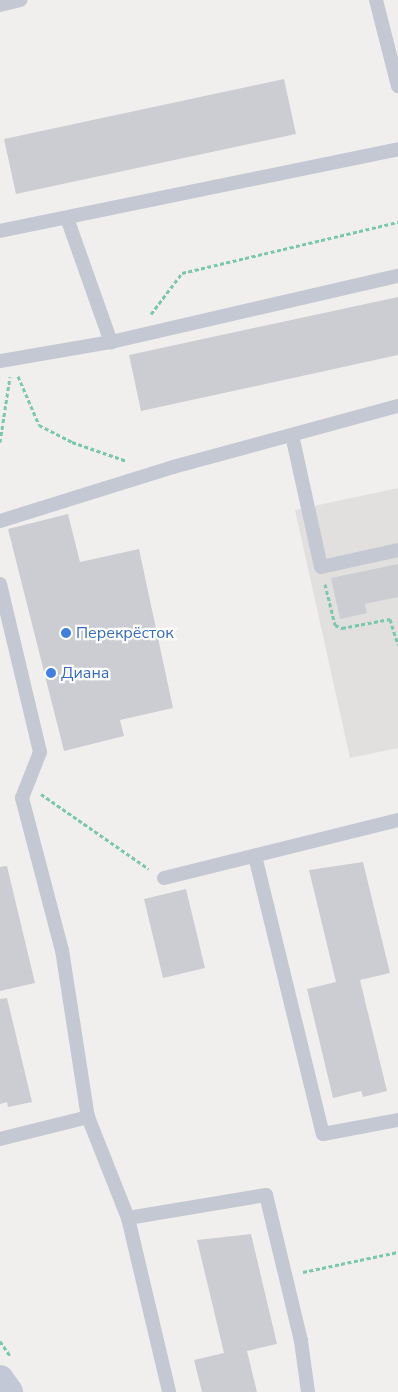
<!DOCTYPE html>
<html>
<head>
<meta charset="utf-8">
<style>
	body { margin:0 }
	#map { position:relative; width:398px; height:1392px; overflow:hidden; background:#f1efee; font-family:"Nunito Sans",sans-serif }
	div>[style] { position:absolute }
	.education>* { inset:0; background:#e2e0df }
	.building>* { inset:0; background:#cccdd3 }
	.path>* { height:3px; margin-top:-1.5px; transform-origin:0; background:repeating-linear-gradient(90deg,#7ac7b0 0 4px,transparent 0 6.5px) }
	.lane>* { height:14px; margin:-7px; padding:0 7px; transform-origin:7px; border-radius:7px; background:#c3c8d2 }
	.secondary>* { height:28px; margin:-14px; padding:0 14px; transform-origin:14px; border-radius:14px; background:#c2c8d6 }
	.dots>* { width:14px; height:14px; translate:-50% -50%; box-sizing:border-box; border:2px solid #fff; border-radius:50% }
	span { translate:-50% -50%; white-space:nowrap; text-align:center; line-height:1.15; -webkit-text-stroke:4.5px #fff; paint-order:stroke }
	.shop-label { font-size:16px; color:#366cbe }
	.left { translate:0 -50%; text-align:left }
</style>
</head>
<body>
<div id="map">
	<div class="education">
		<div style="clip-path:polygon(398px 488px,398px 748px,350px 758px,295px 510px)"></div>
	</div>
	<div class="building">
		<div style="clip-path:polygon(284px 79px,296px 134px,16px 194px,4px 139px)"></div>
		<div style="clip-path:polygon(398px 297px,398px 355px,141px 411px,129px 355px)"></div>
		<div style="clip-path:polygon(68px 514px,80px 562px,139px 549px,173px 708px,120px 720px,124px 736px,64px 751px,8px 529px)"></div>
		<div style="clip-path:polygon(398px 564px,398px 597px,365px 604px,367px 613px,340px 619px,331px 578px)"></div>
		<div style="clip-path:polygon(363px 862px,390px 973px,360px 980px,387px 1091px,363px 1097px,361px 1091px,333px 1098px,307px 989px,336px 982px,309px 870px)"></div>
		<div style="clip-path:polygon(7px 866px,35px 983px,0 991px,0 867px)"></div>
		<div style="clip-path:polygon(186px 889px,205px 968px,163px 978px,144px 899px)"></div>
		<div style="clip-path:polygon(7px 998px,32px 1102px,8px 1107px,7px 1102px,0 1104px,0 999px)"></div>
		<div style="clip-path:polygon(251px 1234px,277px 1344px,247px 1351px,257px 1392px,202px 1392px,194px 1360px,224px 1353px,197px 1240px)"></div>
	</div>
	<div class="path">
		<div style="left:151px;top:314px;width:51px;rotate:-52.9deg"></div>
		<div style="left:182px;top:273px;width:222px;rotate:-13.3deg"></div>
		<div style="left:18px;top:376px;width:53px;rotate:66.8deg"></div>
		<div style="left:39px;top:425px;width:37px;rotate:27deg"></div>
		<div style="left:72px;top:442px;width:58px;rotate:19.1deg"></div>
		<div style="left:0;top:442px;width:66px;rotate:-81.3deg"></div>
		<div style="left:325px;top:584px;width:42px;rotate:76.3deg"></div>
		<div style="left:335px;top:625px;width:8px;rotate:23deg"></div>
		<div style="left:342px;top:628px;width:49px;rotate:-10.6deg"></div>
		<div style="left:390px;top:619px;width:27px;rotate:73deg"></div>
		<div style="left:41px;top:794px;width:131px;rotate:34.8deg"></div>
		<div style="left:303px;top:1272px;width:97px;rotate:-11.9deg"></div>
		<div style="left:0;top:1341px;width:18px;rotate:56deg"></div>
	</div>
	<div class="lane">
		<div style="left:376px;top:0;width:89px;rotate:75.7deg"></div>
		<div style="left:0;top:5px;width:21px;rotate:-14deg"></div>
		<div style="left:67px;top:218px;width:132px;rotate:70.5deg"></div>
		<div style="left:0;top:231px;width:406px;rotate:-11.6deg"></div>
		<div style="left:0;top:361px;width:113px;rotate:-9.7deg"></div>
		<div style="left:111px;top:342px;width:294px;rotate:-13deg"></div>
		<div style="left:292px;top:435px;width:135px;rotate:77.6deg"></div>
		<div style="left:321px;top:567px;width:79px;rotate:-12.4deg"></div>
		<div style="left:0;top:521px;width:181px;rotate:-17.3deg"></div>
		<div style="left:173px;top:467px;width:233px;rotate:-15.2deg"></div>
		<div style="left:0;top:584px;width:173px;rotate:76.6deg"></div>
		<div style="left:40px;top:752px;width:49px;rotate:111.4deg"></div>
		<div style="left:22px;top:798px;width:157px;rotate:75.3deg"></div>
		<div style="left:62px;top:950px;width:169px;rotate:81.2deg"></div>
		<div style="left:255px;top:856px;width:286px;rotate:76.3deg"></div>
		<div style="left:323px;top:1134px;width:76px;rotate:-10.6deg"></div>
		<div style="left:164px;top:878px;width:241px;rotate:-13.9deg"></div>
		<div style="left:0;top:1139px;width:91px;rotate:-14deg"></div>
		<div style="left:88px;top:1117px;width:109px;rotate:68.4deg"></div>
		<div style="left:128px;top:1218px;width:179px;rotate:76.7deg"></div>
		<div style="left:128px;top:1218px;width:140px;rotate:-9.5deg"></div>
		<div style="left:266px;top:1195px;width:150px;rotate:76.5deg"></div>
		<div style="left:301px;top:1341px;width:51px;rotate:82.2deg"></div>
	</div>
	<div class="secondary">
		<div style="left:0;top:1379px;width:16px;rotate:55deg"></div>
	</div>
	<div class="dots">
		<div style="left:66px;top:633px;background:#3f7fe0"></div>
		<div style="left:51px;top:673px;background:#3f7fe0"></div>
	</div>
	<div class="shop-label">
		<span class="left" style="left:76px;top:633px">Перекрёсток</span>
		<span class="left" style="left:61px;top:673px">Диана</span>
	</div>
</div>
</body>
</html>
